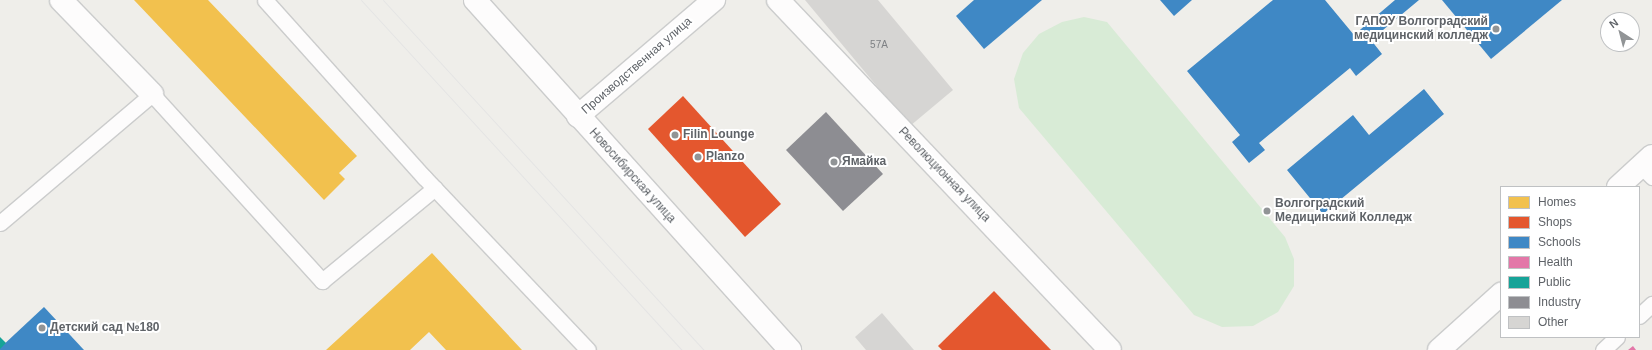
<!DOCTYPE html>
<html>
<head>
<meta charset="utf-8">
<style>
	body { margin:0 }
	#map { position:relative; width:1652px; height:350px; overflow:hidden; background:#efeeea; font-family:Helvetica,sans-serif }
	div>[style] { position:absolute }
	.green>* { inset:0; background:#d8ebd6 }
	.homes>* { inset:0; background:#f2c14e }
	.shops>* { inset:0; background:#e4572e }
	.schools>* { inset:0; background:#3f88c5 }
	.health>* { inset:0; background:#e377a8 }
	.public>* { inset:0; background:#17a398 }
	.industry>* { inset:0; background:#8d8d92 }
	.building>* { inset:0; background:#d6d5d3 }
	.roads { filter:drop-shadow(1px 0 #cbcccc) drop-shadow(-1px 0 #cbcccc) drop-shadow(0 1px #cbcccc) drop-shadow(0 -1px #cbcccc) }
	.service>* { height:15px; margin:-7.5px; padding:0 7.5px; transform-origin:7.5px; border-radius:7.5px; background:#fdfcfc }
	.minor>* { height:22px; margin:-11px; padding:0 11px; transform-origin:11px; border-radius:11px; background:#fdfcfc }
	.tertiary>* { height:22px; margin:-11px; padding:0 11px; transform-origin:11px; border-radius:11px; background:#fdfcfc }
	.secondary>* { height:22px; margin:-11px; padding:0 11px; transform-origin:11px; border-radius:11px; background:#fdfcfc }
	.tram>* { height:1px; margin:-0.5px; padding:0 0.5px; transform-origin:0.5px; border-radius:0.5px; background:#e4e4e4 }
	.dots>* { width:11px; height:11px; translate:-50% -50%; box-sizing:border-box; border:2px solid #fff; border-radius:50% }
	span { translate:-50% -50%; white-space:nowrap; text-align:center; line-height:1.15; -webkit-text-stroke:4px #fff; paint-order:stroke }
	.number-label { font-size:10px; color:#7e8184 }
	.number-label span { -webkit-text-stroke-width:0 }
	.poi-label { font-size:12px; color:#5f6368; font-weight:700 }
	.right { translate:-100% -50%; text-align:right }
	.left { translate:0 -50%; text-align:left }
	.street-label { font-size:12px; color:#5f6368 }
	.legend { position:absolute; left:1500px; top:186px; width:140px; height:152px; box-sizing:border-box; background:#fff; border:1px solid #bfc1c3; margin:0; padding:5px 7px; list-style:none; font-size:12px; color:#5f6368 }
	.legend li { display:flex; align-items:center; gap:8px; height:20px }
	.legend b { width:20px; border:1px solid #bfc1c3 }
	.north { position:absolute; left:1600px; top:12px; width:40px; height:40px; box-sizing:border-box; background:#fff; border:1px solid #bfc1c3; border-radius:50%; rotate:324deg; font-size:11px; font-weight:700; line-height:16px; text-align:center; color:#5f6368 }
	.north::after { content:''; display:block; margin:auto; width:14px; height:18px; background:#919496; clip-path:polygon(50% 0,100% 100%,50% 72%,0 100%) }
</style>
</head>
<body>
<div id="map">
	<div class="green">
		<div style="clip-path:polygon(1084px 17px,1107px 22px,1285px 237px,1294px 259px,1294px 286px,1278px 312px,1253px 326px,1222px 327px,1194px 315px,1019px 108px,1014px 79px,1023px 53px,1039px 34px,1062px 22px)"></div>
	</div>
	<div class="homes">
		<div style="clip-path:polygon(134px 0,208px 0,357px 156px,339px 173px,345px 179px,324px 200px)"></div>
		<div style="clip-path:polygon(432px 253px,522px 350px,446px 350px,429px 332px,410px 350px,326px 350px)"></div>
	</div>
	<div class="shops">
		<div style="clip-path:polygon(683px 96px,781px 204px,745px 237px,648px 129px)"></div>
		<div style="clip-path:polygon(994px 291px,1051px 350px,942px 350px,938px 346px)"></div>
	</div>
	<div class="schools">
		<div style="clip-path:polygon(974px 0,1042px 0,984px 49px,956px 16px)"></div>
		<div style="clip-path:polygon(1160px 0,1192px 0,1174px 16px)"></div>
		<div style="clip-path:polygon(1273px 0,1325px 0,1354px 35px,1395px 0,1419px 0,1371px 40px,1382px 54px,1356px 76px,1350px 68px,1259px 143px,1265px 150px,1249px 163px,1232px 142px,1240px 135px,1187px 71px)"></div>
		<div style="clip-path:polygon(1442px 0,1562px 0,1491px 59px)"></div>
		<div style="clip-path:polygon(1424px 89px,1444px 114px,1323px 214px,1287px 170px,1353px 115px,1369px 135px)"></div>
		<div style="clip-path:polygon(44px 307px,84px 350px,0 350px,0 348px)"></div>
	</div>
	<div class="health">
		<div style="clip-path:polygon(1633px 346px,1636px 350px,1628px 350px)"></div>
	</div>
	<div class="public">
		<div style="clip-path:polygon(0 337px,6px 343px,0 349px)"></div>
	</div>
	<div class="industry">
		<div style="clip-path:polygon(826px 112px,883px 174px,843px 211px,786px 150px)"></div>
	</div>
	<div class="building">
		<div style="clip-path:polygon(805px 0,878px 0,953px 90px,910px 126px)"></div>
		<div style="clip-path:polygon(882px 313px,914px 350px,866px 350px,855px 337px)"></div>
	</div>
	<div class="roads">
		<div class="service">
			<div style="left:265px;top:0;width:238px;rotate:48.1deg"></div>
			<div style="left:424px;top:177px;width:238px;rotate:46.5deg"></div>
			<div style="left:1641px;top:166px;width:16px;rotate:45deg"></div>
			<div style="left:0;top:223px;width:199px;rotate:-40.3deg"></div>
			<div style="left:152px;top:94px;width:253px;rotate:47.7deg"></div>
			<div style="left:322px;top:281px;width:146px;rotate:-39.5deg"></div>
			<div style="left:1639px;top:316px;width:18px;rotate:-43deg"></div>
			<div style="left:1603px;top:350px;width:19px;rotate:-43deg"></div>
		</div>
		<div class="minor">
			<div style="left:61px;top:0;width:131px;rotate:45.9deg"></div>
			<div style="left:778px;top:0;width:482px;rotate:46.5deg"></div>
			<div style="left:578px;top:116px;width:179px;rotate:-40.5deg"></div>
		</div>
		<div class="tertiary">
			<div style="left:475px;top:0;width:471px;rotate:48deg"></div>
		</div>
		<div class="secondary">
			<div style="left:1618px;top:187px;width:46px;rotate:-42.4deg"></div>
			<div style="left:1439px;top:350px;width:84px;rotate:-42.1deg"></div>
		</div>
	</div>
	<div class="tram">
		<div style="left:361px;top:0;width:475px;rotate:47.5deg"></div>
		<div style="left:383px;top:0;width:475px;rotate:47.5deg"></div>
	</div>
	<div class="dots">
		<div style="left:1496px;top:29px;background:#919496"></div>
		<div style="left:675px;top:135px;background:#919496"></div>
		<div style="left:698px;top:157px;background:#919496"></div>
		<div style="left:834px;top:162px;background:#919496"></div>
		<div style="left:1267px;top:211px;background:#919496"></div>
		<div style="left:42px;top:328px;background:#919496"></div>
	</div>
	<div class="number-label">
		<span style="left:879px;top:45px">57А</span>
	</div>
	<div class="poi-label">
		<span class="right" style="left:1488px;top:29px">ГАПОУ Волгоградский<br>медицинский колледж</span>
		<span class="left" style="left:683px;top:135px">Filin Lounge</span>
		<span class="left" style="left:706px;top:157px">Planzo</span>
		<span class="left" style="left:842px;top:162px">Ямайка</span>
		<span class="left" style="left:1275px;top:211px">Волгоградский<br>Медицинский Колледж</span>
		<span class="left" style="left:50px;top:328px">Детский сад №180</span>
	</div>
	<div class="street-label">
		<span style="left:637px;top:66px;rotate:-41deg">Производственная улица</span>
		<span style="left:944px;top:175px;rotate:46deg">Революционная улица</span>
		<span style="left:632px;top:176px;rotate:48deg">Новосибирская улица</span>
	</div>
	<ul class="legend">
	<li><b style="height:11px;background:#f2c14e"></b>Homes</li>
	<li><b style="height:11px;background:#e4572e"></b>Shops</li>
	<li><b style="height:11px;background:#3f88c5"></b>Schools</li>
	<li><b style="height:11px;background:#e377a8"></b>Health</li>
	<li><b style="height:11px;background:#17a398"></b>Public</li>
	<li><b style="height:11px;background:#8d8d92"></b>Industry</li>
	<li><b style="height:11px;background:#d6d5d3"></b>Other</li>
	</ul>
	<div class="north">N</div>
</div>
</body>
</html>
